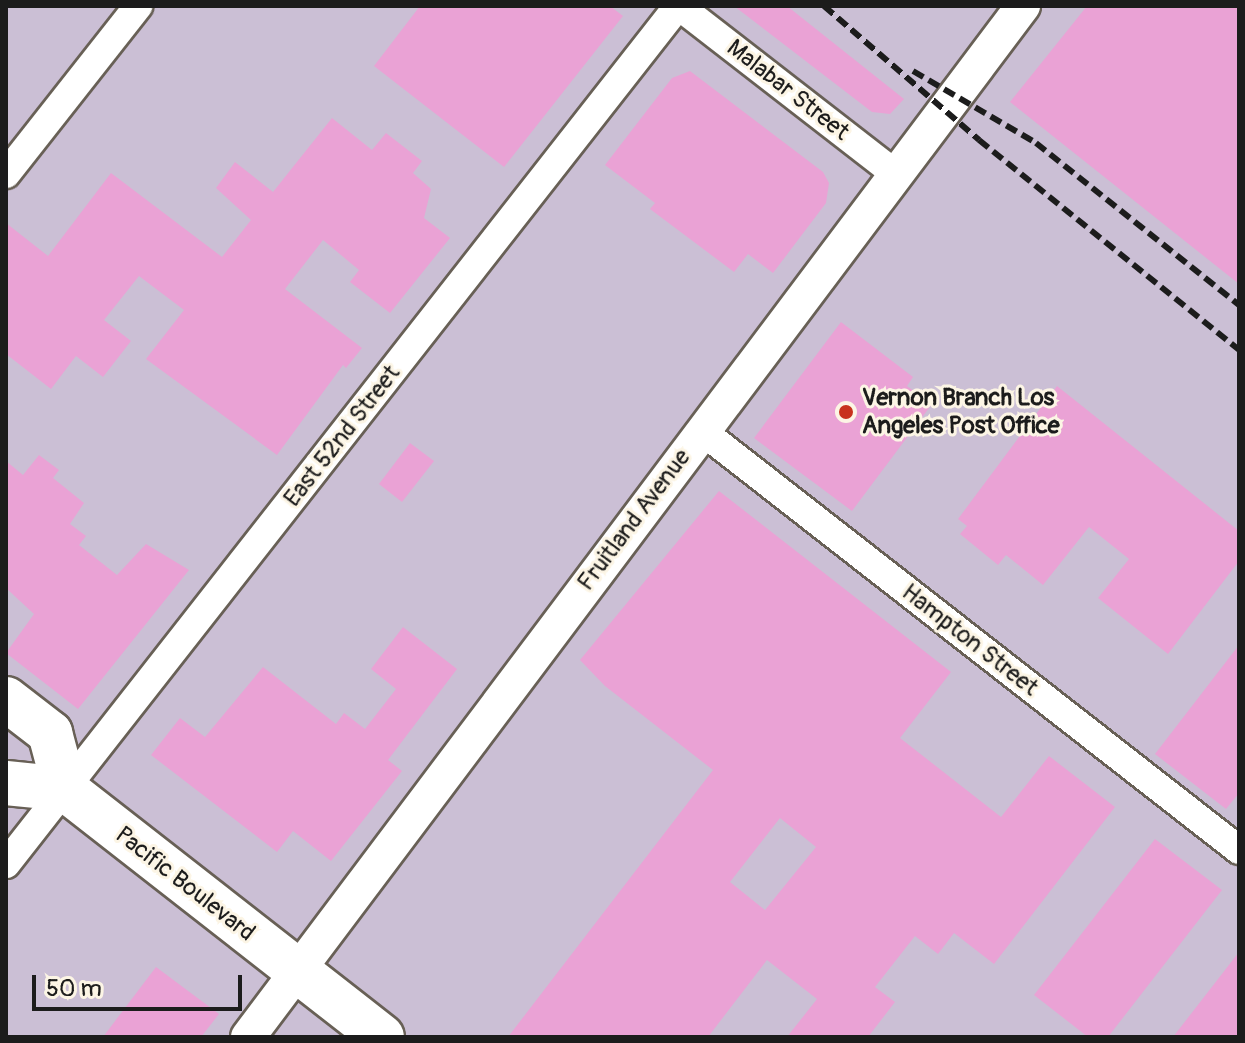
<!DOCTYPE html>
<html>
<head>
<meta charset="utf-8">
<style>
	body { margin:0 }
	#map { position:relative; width:1245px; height:1043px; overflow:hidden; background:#f5dec2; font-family:Pangolin,sans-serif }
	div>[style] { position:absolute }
	.industrial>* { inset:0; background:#cbbfd5 }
	.building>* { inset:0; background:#eaa2d5 }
	.roads { filter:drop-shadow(2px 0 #686056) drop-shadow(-2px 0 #686056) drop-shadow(0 2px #686056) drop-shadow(0 -2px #686056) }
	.minor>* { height:28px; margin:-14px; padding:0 14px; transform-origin:14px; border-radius:14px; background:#fff }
	.tertiary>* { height:34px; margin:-17px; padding:0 17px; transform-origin:17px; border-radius:17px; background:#fff }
	.primary>* { height:44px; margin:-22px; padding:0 22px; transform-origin:22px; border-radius:22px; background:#fff }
	.rail>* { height:6px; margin-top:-3px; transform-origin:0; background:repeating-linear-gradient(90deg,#1c1c1c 0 12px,transparent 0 18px) }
	.dots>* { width:22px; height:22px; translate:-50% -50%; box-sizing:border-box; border:4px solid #fcf5e5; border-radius:50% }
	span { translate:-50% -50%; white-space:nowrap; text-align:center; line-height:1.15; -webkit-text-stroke:6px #fcf5e5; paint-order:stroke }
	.street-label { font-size:24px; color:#1c1c1c }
	.poi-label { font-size:24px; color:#1c1c1c; font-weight:700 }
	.left { translate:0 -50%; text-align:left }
	.frame { position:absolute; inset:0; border:8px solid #1c1c1c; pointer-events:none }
	.scale { position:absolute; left:32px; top:975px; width:210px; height:36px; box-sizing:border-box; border:4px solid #1c1c1c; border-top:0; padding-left:10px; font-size:24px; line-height:28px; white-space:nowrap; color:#1c1c1c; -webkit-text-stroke:6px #fcf5e5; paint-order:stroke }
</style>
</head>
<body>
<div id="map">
	<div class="industrial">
		<div style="clip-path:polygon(6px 6px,1239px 6px,1239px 1037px,6px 1037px)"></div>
	</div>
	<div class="building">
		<div style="clip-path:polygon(420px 6px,610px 6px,623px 16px,504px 167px,374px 66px)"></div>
		<div style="clip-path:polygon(734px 6px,787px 6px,904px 99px,890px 114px,872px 112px)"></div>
		<div style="clip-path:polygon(1087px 6px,1239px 6px,1239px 284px,1010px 102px)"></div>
		<div style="clip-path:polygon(690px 71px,823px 172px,829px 183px,826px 203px,773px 273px,748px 254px,734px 272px,650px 209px,655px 203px,605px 165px,672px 78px)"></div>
		<div style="clip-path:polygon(332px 118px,372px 150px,386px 133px,422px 161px,413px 173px,431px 189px,424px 218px,450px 238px,390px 313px,350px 282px,359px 270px,323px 240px,285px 289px,362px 348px,346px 368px,343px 365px,277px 455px,146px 359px,184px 310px,139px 276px,104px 320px,131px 341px,103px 377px,76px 356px,51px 389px,6px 354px,6px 223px,48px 256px,111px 173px,222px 257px,251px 220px,216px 188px,235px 162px,273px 192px)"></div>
		<div style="clip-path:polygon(841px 322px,913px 377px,907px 386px,932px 404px,852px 511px,754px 438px)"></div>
		<div style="clip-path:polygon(1057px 386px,1239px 531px,1239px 561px,1168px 654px,1098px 598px,1129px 559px,1089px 527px,1043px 585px,1006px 555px,998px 565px,960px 534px,967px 526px,958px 519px)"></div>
		<div style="clip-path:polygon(410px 443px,434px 461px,402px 502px,379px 484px)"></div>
		<div style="clip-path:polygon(39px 455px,59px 470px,53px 478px,84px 503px,70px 524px,86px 536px,79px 545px,117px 575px,146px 544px,189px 570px,78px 709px,6px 653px,34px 614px,6px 588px,6px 461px,23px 475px)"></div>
		<div style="clip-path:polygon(evenodd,719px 491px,951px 672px,900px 738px,1001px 817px,1049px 756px,1115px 807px,994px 964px,954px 933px,938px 954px,915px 936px,875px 987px,895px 1002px,868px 1037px,787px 1037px,817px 999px,767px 960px,708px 1037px,508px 1037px,713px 770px,605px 686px,580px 660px,719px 491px,780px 818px,816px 847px,765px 910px,730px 882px,780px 818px)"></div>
		<div style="clip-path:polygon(403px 627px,457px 669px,388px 760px,402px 771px,331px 861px,293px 831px,277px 852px,151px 755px,180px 718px,205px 737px,263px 667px,336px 724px,344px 713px,365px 729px,396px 689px,371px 669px)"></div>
		<div style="clip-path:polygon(1239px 645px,1239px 793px,1226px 809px,1155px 754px)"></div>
		<div style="clip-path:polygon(1155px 839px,1222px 890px,1108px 1037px,1088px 1037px,1034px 995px)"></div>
		<div style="clip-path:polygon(1239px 952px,1239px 1037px,1173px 1037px)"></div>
		<div style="clip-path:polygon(156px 967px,219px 1014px,201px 1037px,103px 1037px)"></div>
	</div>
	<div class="roads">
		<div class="minor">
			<div style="left:679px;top:6px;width:276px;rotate:37.8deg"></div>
			<div style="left:6px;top:174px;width:214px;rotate:-51.8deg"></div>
			<div style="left:702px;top:431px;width:681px;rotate:37.96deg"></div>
			<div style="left:6px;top:864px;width:1090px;rotate:-51.93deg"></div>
		</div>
		<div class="tertiary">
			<div style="left:248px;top:1037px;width:1290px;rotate:-53.07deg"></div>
		</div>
		<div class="primary">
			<div style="left:6px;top:699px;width:56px;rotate:37.7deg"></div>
			<div style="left:50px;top:733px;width:58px;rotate:75deg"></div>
			<div style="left:6px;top:783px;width:59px;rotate:5.8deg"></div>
			<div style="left:65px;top:789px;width:402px;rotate:38deg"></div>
		</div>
	</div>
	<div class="rail">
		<div style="left:824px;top:6px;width:205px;rotate:40.8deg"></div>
		<div style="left:979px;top:140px;width:334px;rotate:38.9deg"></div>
		<div style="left:913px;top:71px;width:143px;rotate:30.3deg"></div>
		<div style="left:1036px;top:143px;width:260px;rotate:38.6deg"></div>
	</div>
	<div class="dots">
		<div style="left:846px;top:412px;background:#c8321e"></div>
	</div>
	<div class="street-label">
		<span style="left:788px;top:90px;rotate:38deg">Malabar Street</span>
		<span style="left:342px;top:436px;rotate:-52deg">East 52nd Street</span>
		<span style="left:634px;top:520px;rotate:-53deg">Fruitland Avenue</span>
		<span style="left:970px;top:640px;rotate:38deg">Hampton Street</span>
		<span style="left:185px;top:884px;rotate:38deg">Pacific Boulevard</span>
	</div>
	<div class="poi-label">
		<span class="left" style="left:862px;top:412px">Vernon Branch Los<br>Angeles Post Office</span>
	</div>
	<div class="frame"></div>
	<div class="scale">50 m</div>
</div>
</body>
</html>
